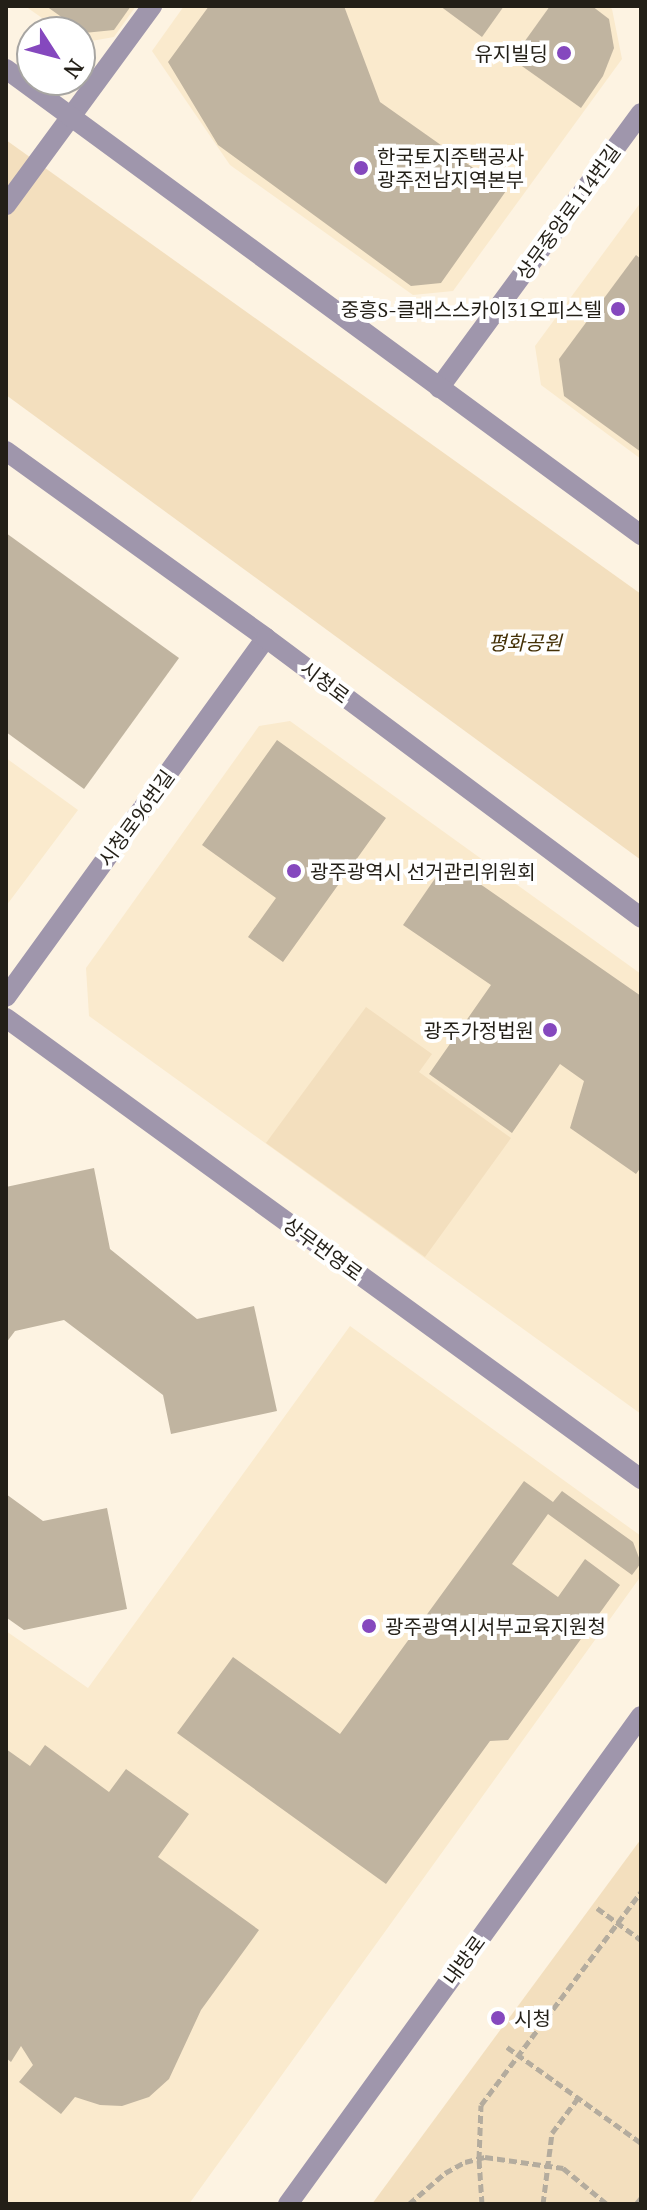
<!DOCTYPE html>
<html>
<head>
<meta charset="utf-8">
<style>
	body { margin:0 }
	#map { position:relative; width:647px; height:2210px; overflow:hidden; background:#fdf3e2; font-family:"PT Serif","Noto Sans KR",serif }
	div>[style] { position:absolute }
	.built>* { inset:0; background:#faeacd }
	.green>* { inset:0; background:#f3dfbe }
	.building>* { inset:0; background:#c0b4a0 }
	.path>* { height:5px; margin-top:-2.5px; transform-origin:0; background:repeating-linear-gradient(90deg,#b4ac9e 0 8px,transparent 0 12px) }
	.pedestrian>* { height:20px; margin:-10px; padding:0 10px; transform-origin:10px; border-radius:10px; background:#9f96ac }
	.minor>* { height:20px; margin:-10px; padding:0 10px; transform-origin:10px; border-radius:10px; background:#9f96ac }
	.tertiary>* { height:20px; margin:-10px; padding:0 10px; transform-origin:10px; border-radius:10px; background:#9f96ac }
	.dots>* { width:22px; height:22px; translate:-50% -50%; box-sizing:border-box; border:4px solid #fff; border-radius:50% }
	span { translate:-50% -50%; white-space:nowrap; text-align:center; line-height:1.15; -webkit-text-stroke:8px #fff; paint-order:stroke }
	.poi-label { font-size:20px; color:#231f17 }
	.right { translate:-100% -50%; text-align:right }
	.left { translate:0 -50%; text-align:left }
	.street-label { font-size:20px; color:#231f17 }
	.park-label { font-size:20px; color:#443006; font-style:italic }
	.frame { position:absolute; inset:0; border:8px solid #231f17; pointer-events:none }
	.north { position:absolute; left:16px; top:16px; width:80px; height:80px; box-sizing:border-box; background:#fff; border:2px solid #a7a5a2; border-radius:50%; rotate:126deg; font-size:22px; font-weight:700; line-height:32px; text-align:center; color:#231f17 }
	.north::after { content:''; display:block; margin:auto; width:28px; height:36px; background:#8548be; clip-path:polygon(50% 0,100% 100%,50% 72%,0 100%) }
</style>
</head>
<body>
<div id="map">
	<div class="built">
		<div style="clip-path:polygon(25px 6px,136px 6px,114px 37px,80px 43px,80px 32px,62px 32px)"></div>
		<div style="clip-path:polygon(184px 6px,608px 6px,612px 9px,622px 59px,453px 291px,413px 295px,230px 165px,152px 51px)"></div>
		<div style="clip-path:polygon(641px 202px,641px 459px,541px 385px,535px 346px)"></div>
		<div style="clip-path:polygon(290px 721px,641px 974px,641px 1414px,89px 1016px,86px 968px,259px 726px)"></div>
		<div style="clip-path:polygon(6px 758px,78px 810px,6px 906px)"></div>
		<div style="clip-path:polygon(350px 1326px,641px 1536px,641px 1576px,189px 2204px,6px 2204px,6px 1631px,88px 1688px)"></div>
	</div>
	<div class="green">
		<div style="clip-path:polygon(6px 140px,641px 594px,641px 860px,6px 395px)"></div>
		<div style="clip-path:polygon(366px 1007px,432px 1054px,419px 1072px,511px 1138px,425px 1257px,266px 1143px)"></div>
		<div style="clip-path:polygon(641px 1839px,641px 2204px,372px 2204px)"></div>
	</div>
	<div class="building">
		<div style="clip-path:polygon(46px 6px,131px 6px,114px 30px,84px 33px)"></div>
		<div style="clip-path:polygon(209px 6px,344px 6px,380px 102px,506px 191px,441px 283px,411px 286px,218px 145px,168px 62px)"></div>
		<div style="clip-path:polygon(440px 6px,504px 6px,482px 37px)"></div>
		<div style="clip-path:polygon(550px 6px,592px 6px,609px 19px,614px 48px,603px 76px,581px 108px,512px 59px)"></div>
		<div style="clip-path:polygon(636px 255px,641px 259px,641px 452px,564px 396px,559px 359px)"></div>
		<div style="clip-path:polygon(6px 533px,179px 658px,84px 789px,6px 732px)"></div>
		<div style="clip-path:polygon(277px 740px,386px 818px,283px 962px,248px 937px,276px 898px,202px 845px)"></div>
		<div style="clip-path:polygon(447px 861px,641px 996px,641px 1167px,636px 1174px,570px 1128px,584px 1081px,560px 1064px,512px 1133px,429px 1074px,491px 985px,403px 925px)"></div>
		<div style="clip-path:polygon(94px 1168px,110px 1249px,197px 1319px,254px 1306px,277px 1411px,171px 1434px,163px 1395px,64px 1320px,15px 1331px,6px 1343px,6px 1187px)"></div>
		<div style="clip-path:polygon(524px 1481px,553px 1502px,562px 1491px,633px 1542px,641px 1563px,632px 1575px,548px 1514px,512px 1564px,558px 1597px,585px 1559px,620px 1585px,508px 1740px,490px 1741px,386px 1884px,177px 1733px,233px 1657px,340px 1734px)"></div>
		<div style="clip-path:polygon(6px 1494px,43px 1521px,107px 1508px,127px 1609px,24px 1630px,7px 1618px)"></div>
		<div style="clip-path:polygon(45px 1745px,109px 1792px,126px 1769px,189px 1814px,158px 1857px,259px 1930px,201px 2010px,169px 2079px,149px 2097px,122px 2106px,100px 2105px,75px 2097px,61px 2114px,19px 2082px,33px 2065px,21px 2046px,11px 2062px,6px 2058px,6px 1749px,30px 1766px)"></div>
	</div>
	<div class="path">
		<div style="left:597px;top:1908px;width:54px;rotate:36deg"></div>
		<div style="left:507px;top:2047px;width:165px;rotate:35.6deg"></div>
		<div style="left:409px;top:2204px;width:48px;rotate:-40.7deg"></div>
		<div style="left:445px;top:2173px;width:23px;rotate:-29deg"></div>
		<div style="left:465px;top:2162px;width:21px;rotate:-14deg"></div>
		<div style="left:485px;top:2157px;width:79px;rotate:8deg"></div>
		<div style="left:563px;top:2168px;width:57px;rotate:39.3deg"></div>
		<div style="left:482px;top:2204px;width:45px;rotate:-93.8deg"></div>
		<div style="left:479px;top:2159px;width:54px;rotate:-87.9deg"></div>
		<div style="left:481px;top:2105px;width:266px;rotate:-53.1deg"></div>
		<div style="left:543px;top:2204px;width:72px;rotate:-82.8deg"></div>
		<div style="left:552px;top:2133px;width:44px;rotate:-53.4deg"></div>
		<div style="left:636px;top:2204px;width:8px;rotate:-50deg"></div>
	</div>
	<div class="pedestrian">
		<div style="left:6px;top:205px;width:247px;rotate:-53.7deg"></div>
	</div>
	<div class="minor">
		<div style="left:439px;top:388px;width:341px;rotate:-53.7deg"></div>
		<div style="left:6px;top:997px;width:443px;rotate:-54.1deg"></div>
	</div>
	<div class="tertiary">
		<div style="left:6px;top:69px;width:788px;rotate:36.27deg"></div>
		<div style="left:6px;top:451px;width:320px;rotate:35.7deg"></div>
		<div style="left:266px;top:638px;width:468px;rotate:36.7deg"></div>
		<div style="left:6px;top:1018px;width:785px;rotate:35.98deg"></div>
		<div style="left:288px;top:2204px;width:602px;rotate:-54.12deg"></div>
	</div>
	<div class="dots">
		<div style="left:564px;top:53px;background:#8548be"></div>
		<div style="left:361px;top:168px;background:#8548be"></div>
		<div style="left:618px;top:309px;background:#8548be"></div>
		<div style="left:294px;top:871px;background:#8548be"></div>
		<div style="left:550px;top:1030px;background:#8548be"></div>
		<div style="left:369px;top:1626px;background:#8548be"></div>
		<div style="left:498px;top:2018px;background:#8548be"></div>
	</div>
	<div class="poi-label">
		<span class="right" style="left:548px;top:53px">유지빌딩</span>
		<span class="left" style="left:377px;top:168px">한국토지주택공사<br>광주전남지역본부</span>
		<span class="right" style="left:602px;top:309px">중흥S-클래스스카이31오피스텔</span>
		<span class="left" style="left:310px;top:871px">광주광역시 선거관리위원회</span>
		<span class="right" style="left:534px;top:1030px">광주가정법원</span>
		<span class="left" style="left:385px;top:1626px">광주광역시서부교육지원청</span>
		<span class="left" style="left:514px;top:2018px">시청</span>
	</div>
	<div class="street-label">
		<span style="left:568px;top:212px;rotate:-54deg">상무중앙로114번길</span>
		<span style="left:325px;top:682px;rotate:37deg">시청로</span>
		<span style="left:136px;top:818px;rotate:-54deg">시청로96번길</span>
		<span style="left:323px;top:1249px;rotate:36deg">상무번영로</span>
		<span style="left:464px;top:1960px;rotate:-54deg">내방로</span>
	</div>
	<div class="park-label">
		<span style="left:525px;top:642px">평화공원</span>
	</div>
	<div class="frame"></div>
	<div class="north">N</div>
</div>
</body>
</html>
